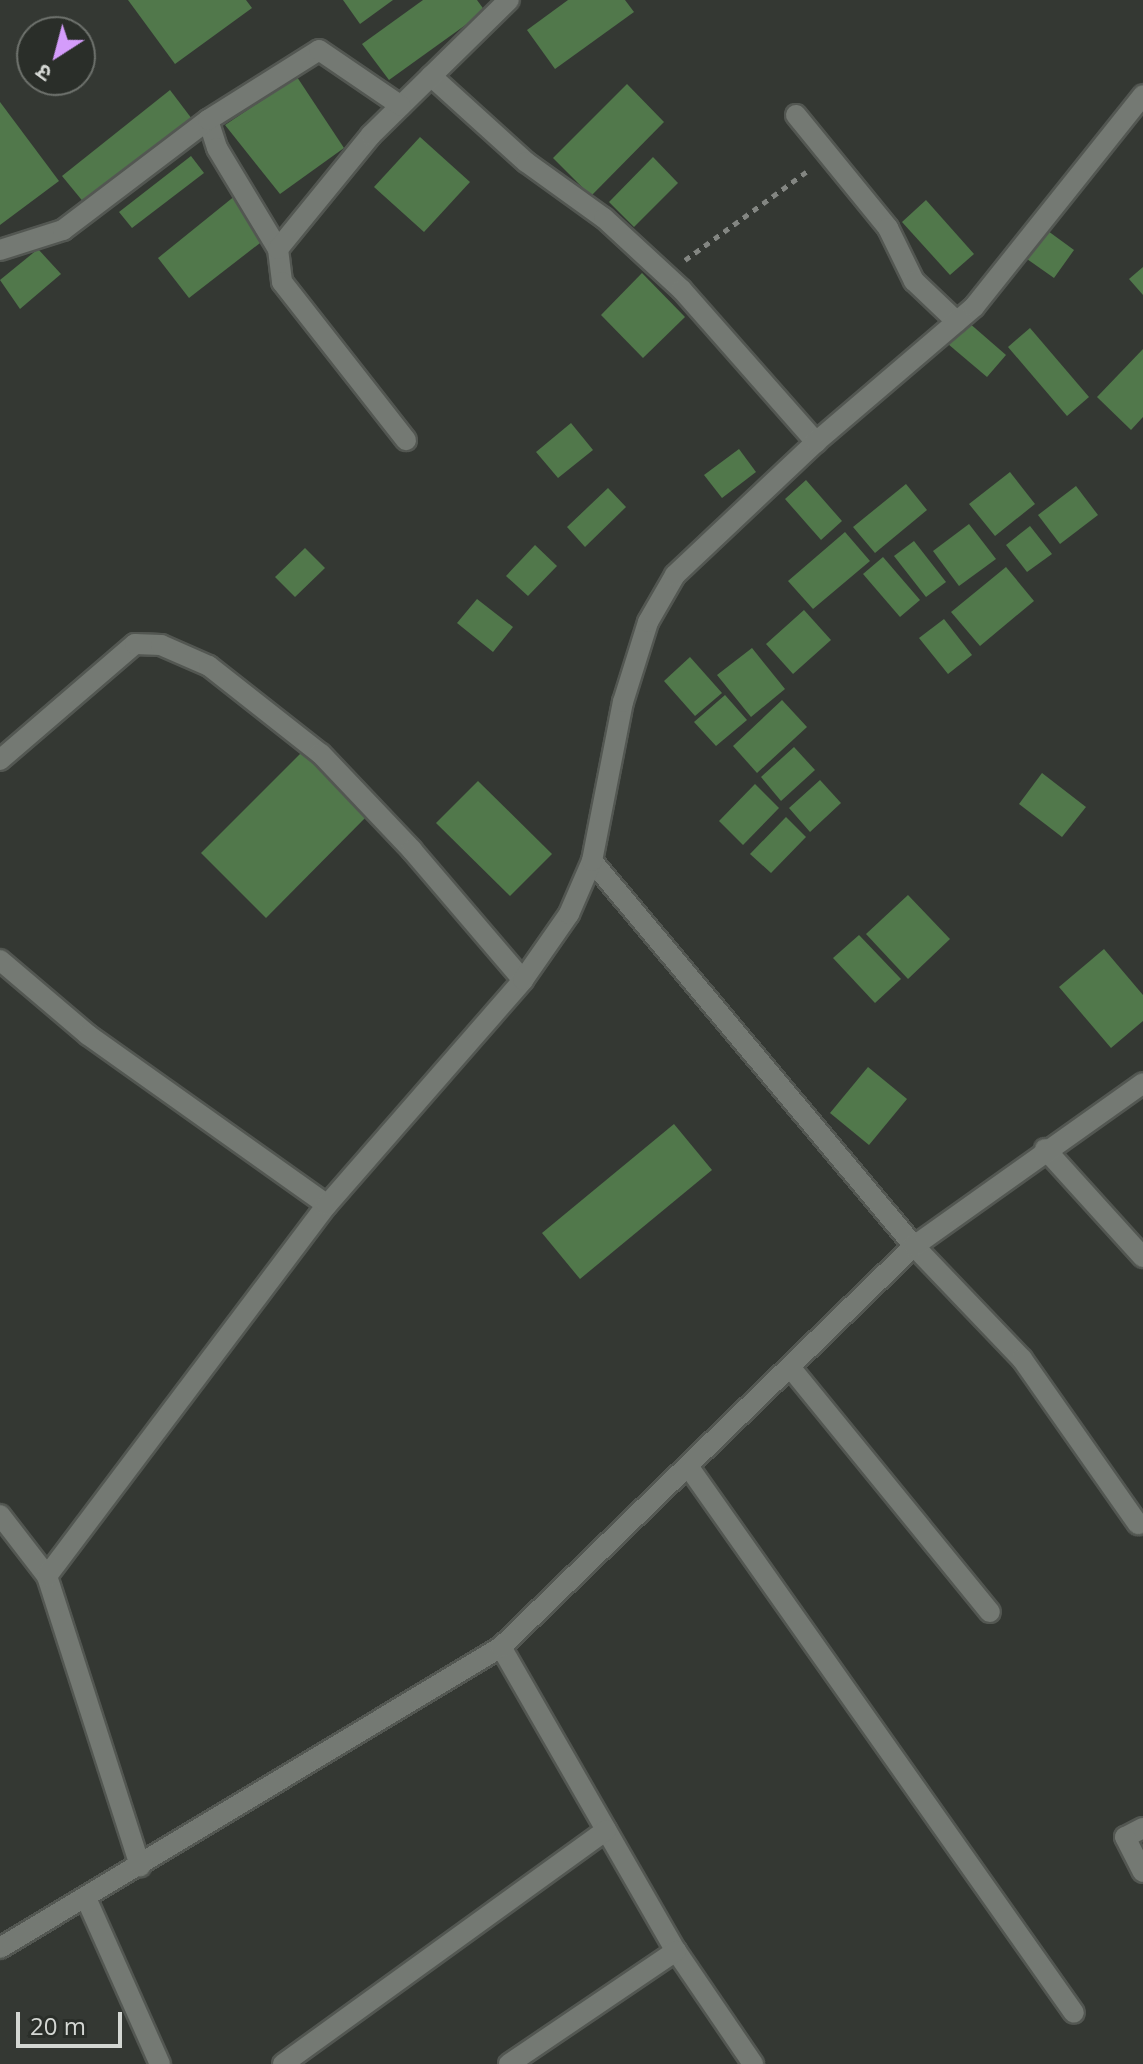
<!DOCTYPE html>
<html>
<head>
<meta charset="utf-8">
<style>
	body { margin:0 }
	#map { position:relative; width:1143px; height:2064px; overflow:hidden; background:#343833; font-family:"Open Sans","Noto Sans Devanagari",sans-serif }
	div>[style] { position:absolute }
	.building>* { inset:0; background:#51784b }
	.path>* { height:5px; margin-top:-2.5px; transform-origin:0; background:repeating-linear-gradient(90deg,#838682 0 6px,transparent 0 12px) }
	.roads { filter:drop-shadow(2px 0 #535752) drop-shadow(-2px 0 #535752) drop-shadow(0 2px #535752) drop-shadow(0 -2px #535752) }
	.minor>* { height:20px; margin:-10px; padding:0 10px; transform-origin:10px; border-radius:10px; background:#747973 }
	span { translate:-50% -50%; white-space:nowrap; text-align:center; line-height:1.15; -webkit-text-stroke:7px #2a2e29; paint-order:stroke }
	.north { position:absolute; left:16px; top:16px; width:80px; height:80px; box-sizing:border-box; background:#2a2e29; border:2px solid #6e726d; border-radius:50%; rotate:216deg; font-size:22px; font-weight:700; line-height:32px; text-align:center; color:#d4d7d3 }
	.north::after { content:''; display:block; margin:auto; width:28px; height:36px; background:#d49cfb; clip-path:polygon(50% 0,100% 100%,50% 72%,0 100%) }
	.scale { position:absolute; left:16px; top:2012px; width:106px; height:36px; box-sizing:border-box; border:4px solid #d4d7d3; border-top:0; padding-left:10px; font-size:24px; line-height:28px; white-space:nowrap; color:#d4d7d3; -webkit-text-stroke:6px #2a2e29; paint-order:stroke }
</style>
</head>
<body>
<div id="map">
	<div class="building">
		<div style="clip-path:polygon(128px 0,246px 0,252px 8px,175px 64px)"></div>
		<div style="clip-path:polygon(343px 0,393px 0,360px 24px)"></div>
		<div style="clip-path:polygon(423px 0,477px 0,485px 11px,389px 80px,362px 44px)"></div>
		<div style="clip-path:polygon(568px 0,625px 0,634px 12px,555px 69px,527px 30px)"></div>
		<div style="clip-path:polygon(297px 77px,344px 148px,280px 194px,225px 125px)"></div>
		<div style="clip-path:polygon(627px 84px,664px 122px,591px 196px,553px 158px)"></div>
		<div style="clip-path:polygon(170px 90px,192px 119px,85px 204px,62px 176px)"></div>
		<div style="clip-path:polygon(0 102px,59px 181px,0 225px)"></div>
		<div style="clip-path:polygon(420px 137px,470px 182px,424px 232px,374px 187px)"></div>
		<div style="clip-path:polygon(191px 156px,204px 173px,132px 228px,119px 212px)"></div>
		<div style="clip-path:polygon(653px 157px,678px 183px,634px 227px,609px 202px)"></div>
		<div style="clip-path:polygon(236px 195px,269px 236px,189px 298px,158px 258px)"></div>
		<div style="clip-path:polygon(926px 200px,974px 254px,950px 275px,902px 222px)"></div>
		<div style="clip-path:polygon(1048px 231px,1074px 250px,1054px 278px,1027px 259px)"></div>
		<div style="clip-path:polygon(38px 249px,61px 274px,20px 309px,0 280px)"></div>
		<div style="clip-path:polygon(1143px 267px,1143px 295px,1129px 279px)"></div>
		<div style="clip-path:polygon(642px 273px,685px 317px,643px 358px,601px 315px)"></div>
		<div style="clip-path:polygon(968px 322px,1006px 355px,987px 377px,948px 344px)"></div>
		<div style="clip-path:polygon(1030px 328px,1089px 397px,1067px 416px,1008px 347px)"></div>
		<div style="clip-path:polygon(1143px 349px,1143px 417px,1131px 430px,1097px 397px)"></div>
		<div style="clip-path:polygon(571px 423px,593px 450px,558px 478px,536px 452px)"></div>
		<div style="clip-path:polygon(739px 449px,756px 472px,722px 498px,704px 475px)"></div>
		<div style="clip-path:polygon(1010px 472px,1035px 504px,995px 536px,969px 504px)"></div>
		<div style="clip-path:polygon(806px 480px,842px 521px,821px 540px,785px 499px)"></div>
		<div style="clip-path:polygon(906px 484px,927px 510px,875px 553px,853px 527px)"></div>
		<div style="clip-path:polygon(1076px 486px,1098px 515px,1060px 544px,1038px 515px)"></div>
		<div style="clip-path:polygon(608px 488px,626px 507px,585px 547px,567px 527px)"></div>
		<div style="clip-path:polygon(969px 524px,996px 559px,959px 586px,933px 551px)"></div>
		<div style="clip-path:polygon(1030px 526px,1052px 554px,1027px 572px,1006px 545px)"></div>
		<div style="clip-path:polygon(845px 532px,870px 561px,813px 609px,788px 581px)"></div>
		<div style="clip-path:polygon(914px 541px,946px 582px,926px 597px,894px 556px)"></div>
		<div style="clip-path:polygon(535px 545px,557px 566px,528px 596px,506px 576px)"></div>
		<div style="clip-path:polygon(305px 548px,325px 568px,295px 597px,275px 577px)"></div>
		<div style="clip-path:polygon(883px 557px,920px 600px,900px 617px,863px 574px)"></div>
		<div style="clip-path:polygon(1006px 567px,1034px 601px,980px 646px,951px 612px)"></div>
		<div style="clip-path:polygon(477px 599px,513px 627px,493px 652px,457px 623px)"></div>
		<div style="clip-path:polygon(804px 610px,831px 640px,793px 674px,766px 644px)"></div>
		<div style="clip-path:polygon(944px 619px,972px 655px,948px 674px,919px 638px)"></div>
		<div style="clip-path:polygon(752px 648px,785px 689px,751px 717px,717px 675px)"></div>
		<div style="clip-path:polygon(690px 657px,722px 693px,695px 716px,664px 681px)"></div>
		<div style="clip-path:polygon(725px 695px,747px 720px,716px 746px,694px 722px)"></div>
		<div style="clip-path:polygon(782px 700px,807px 727px,757px 773px,733px 746px)"></div>
		<div style="clip-path:polygon(794px 747px,815px 770px,781px 801px,761px 777px)"></div>
		<div style="clip-path:polygon(306px 748px,370px 813px,266px 918px,201px 853px)"></div>
		<div style="clip-path:polygon(1042px 773px,1086px 807px,1062px 837px,1019px 804px)"></div>
		<div style="clip-path:polygon(820px 780px,841px 803px,810px 832px,789px 808px)"></div>
		<div style="clip-path:polygon(478px 781px,552px 854px,510px 896px,436px 823px)"></div>
		<div style="clip-path:polygon(755px 784px,779px 808px,743px 845px,719px 821px)"></div>
		<div style="clip-path:polygon(786px 817px,806px 837px,771px 873px,750px 854px)"></div>
		<div style="clip-path:polygon(908px 895px,950px 939px,908px 979px,866px 934px)"></div>
		<div style="clip-path:polygon(859px 935px,901px 979px,875px 1003px,833px 958px)"></div>
		<div style="clip-path:polygon(1104px 949px,1143px 995px,1143px 1021px,1111px 1048px,1059px 987px)"></div>
		<div style="clip-path:polygon(868px 1067px,907px 1099px,869px 1145px,830px 1113px)"></div>
		<div style="clip-path:polygon(674px 1124px,712px 1170px,580px 1279px,542px 1233px)"></div>
	</div>
	<div class="path">
		<div style="left:685px;top:260px;width:150px;rotate:-36deg"></div>
	</div>
	<div class="roads">
		<div class="minor">
			<div style="left:431px;top:76px;width:128px;rotate:42.2deg"></div>
			<div style="left:526px;top:162px;width:96px;rotate:35.7deg"></div>
			<div style="left:604px;top:218px;width:106px;rotate:42.7deg"></div>
			<div style="left:682px;top:290px;width:203px;rotate:48.6deg"></div>
			<div style="left:796px;top:115px;width:146px;rotate:50.8deg"></div>
			<div style="left:888px;top:228px;width:59px;rotate:63.9deg"></div>
			<div style="left:914px;top:281px;width:59px;rotate:43.6deg"></div>
			<div style="left:208px;top:120px;width:29px;rotate:72deg"></div>
			<div style="left:217px;top:148px;width:118px;rotate:58.9deg"></div>
			<div style="left:278px;top:249px;width:33px;rotate:83deg"></div>
			<div style="left:282px;top:282px;width:201px;rotate:51.9deg"></div>
			<div style="left:278px;top:249px;width:147px;rotate:-50.8deg"></div>
			<div style="left:371px;top:135px;width:193px;rotate:-44.4deg"></div>
			<div style="left:0;top:250px;width:66px;rotate:-17.6deg"></div>
			<div style="left:63px;top:230px;width:182px;rotate:-37.2deg"></div>
			<div style="left:208px;top:120px;width:131px;rotate:-32.2deg"></div>
			<div style="left:319px;top:50px;width:99px;rotate:34.3deg"></div>
			<div style="left:0;top:760px;width:178px;rotate:-40.7deg"></div>
			<div style="left:135px;top:644px;width:26px;rotate:2deg"></div>
			<div style="left:161px;top:645px;width:52px;rotate:23.6deg"></div>
			<div style="left:209px;top:666px;width:142px;rotate:38.2deg"></div>
			<div style="left:321px;top:754px;width:132px;rotate:46.5deg"></div>
			<div style="left:412px;top:850px;width:171px;rotate:49.5deg"></div>
			<div style="left:592px;top:861px;width:502px;rotate:50.09deg"></div>
			<div style="left:914px;top:1246px;width:156px;rotate:46.3deg"></div>
			<div style="left:1022px;top:1359px;width:202px;rotate:54.9deg"></div>
			<div style="left:0;top:960px;width:116px;rotate:40.4deg"></div>
			<div style="left:88px;top:1035px;width:293px;rotate:35.4deg"></div>
			<div style="left:1045px;top:1149px;width:146px;rotate:47.8deg"></div>
			<div style="left:790px;top:1367px;width:316px;rotate:50.8deg"></div>
			<div style="left:688px;top:1466px;width:669px;rotate:54.79deg"></div>
			<div style="left:0;top:1515px;width:77px;rotate:52.4deg"></div>
			<div style="left:47px;top:1576px;width:305px;rotate:72.2deg"></div>
			<div style="left:47px;top:1576px;width:465px;rotate:-53deg"></div>
			<div style="left:327px;top:1205px;width:298px;rotate:-48.9deg"></div>
			<div style="left:523px;top:980px;width:80px;rotate:-55.1deg"></div>
			<div style="left:569px;top:914px;width:58px;rotate:-66.5deg"></div>
			<div style="left:592px;top:861px;width:162px;rotate:-79deg"></div>
			<div style="left:623px;top:702px;width:84px;rotate:-72.6deg"></div>
			<div style="left:648px;top:622px;width:54px;rotate:-60.1deg"></div>
			<div style="left:675px;top:575px;width:194px;rotate:-43.3deg"></div>
			<div style="left:816px;top:442px;width:208px;rotate:-40.5deg"></div>
			<div style="left:974px;top:307px;width:271px;rotate:-51.4deg"></div>
			<div style="left:501px;top:1647px;width:351px;rotate:60.1deg"></div>
			<div style="left:676px;top:1951px;width:137px;rotate:55.7deg"></div>
			<div style="left:1143px;top:1828px;width:20px;rotate:153deg"></div>
			<div style="left:1125px;top:1837px;width:39px;rotate:63deg"></div>
			<div style="left:86px;top:1898px;width:182px;rotate:66deg"></div>
			<div style="left:0;top:1948px;width:584px;rotate:-31deg"></div>
			<div style="left:501px;top:1647px;width:576px;rotate:-44.16deg"></div>
			<div style="left:914px;top:1246px;width:281px;rotate:-35.4deg"></div>
			<div style="left:283px;top:2064px;width:399px;rotate:-35.9deg"></div>
			<div style="left:509px;top:2064px;width:202px;rotate:-34.1deg"></div>
		</div>
	</div>
	<div class="north">उ</div>
	<div class="scale">20 m</div>
</div>
</body>
</html>
